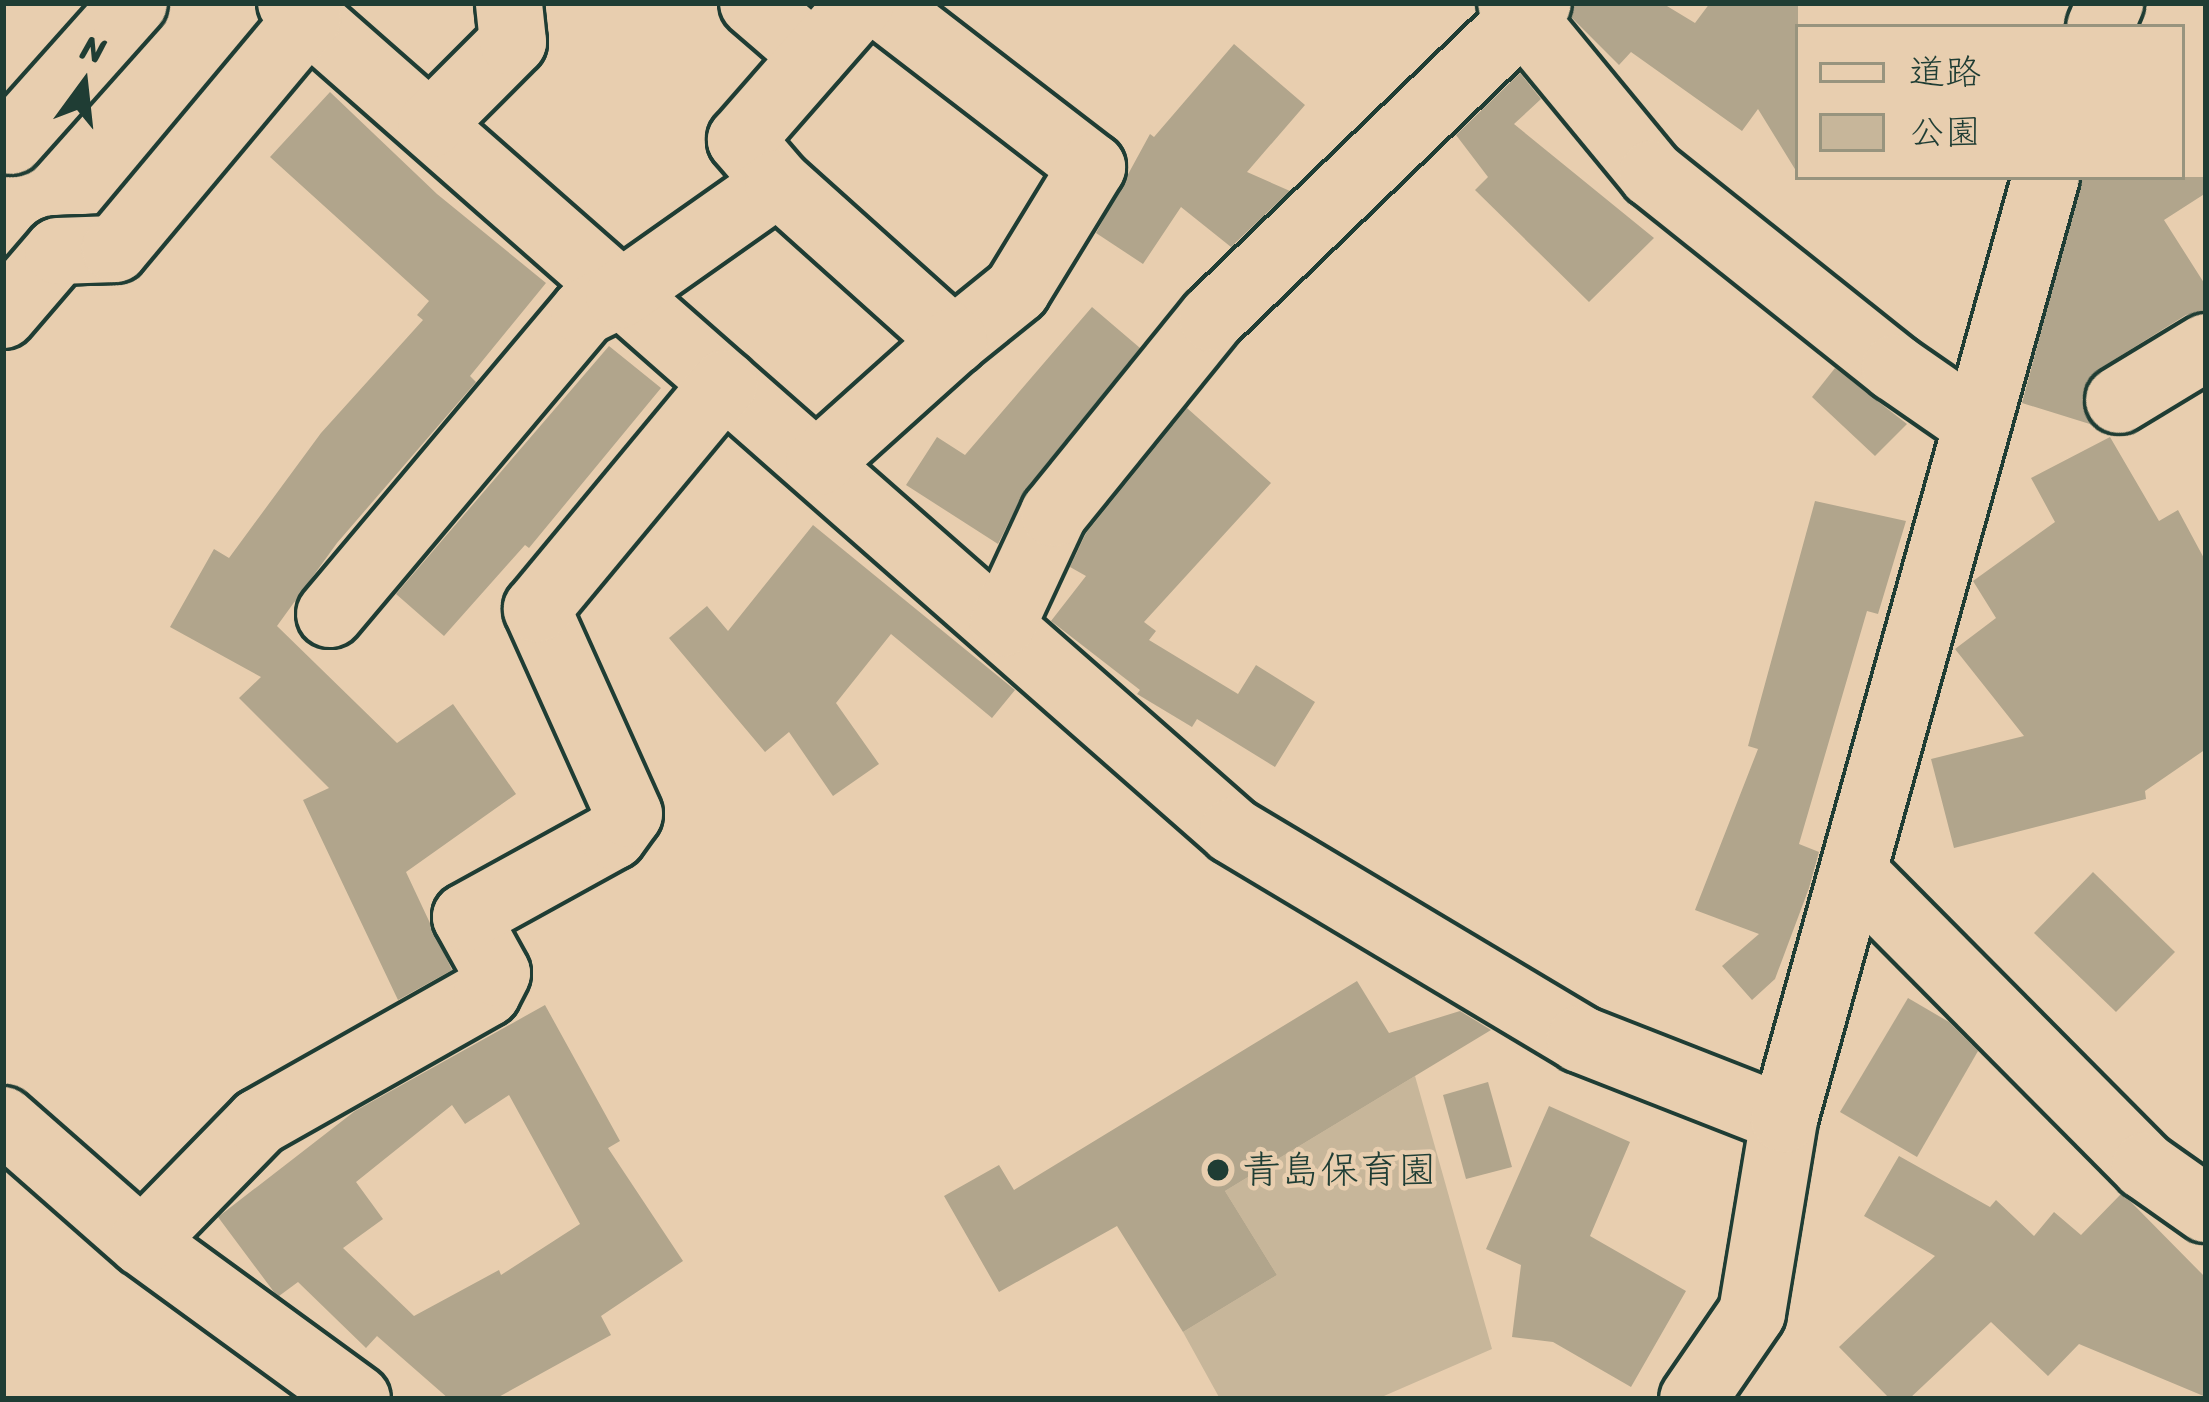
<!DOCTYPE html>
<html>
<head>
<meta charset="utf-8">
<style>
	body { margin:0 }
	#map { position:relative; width:2209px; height:1402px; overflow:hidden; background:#e8ceaf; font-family:Sriracha,"Klee One",sans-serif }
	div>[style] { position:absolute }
	.green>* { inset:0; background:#c7b69a }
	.building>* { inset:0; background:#b1a58c }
	.roads { filter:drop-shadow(3px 0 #1f3d34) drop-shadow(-3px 0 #1f3d34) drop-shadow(0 3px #1f3d34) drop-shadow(0 -3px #1f3d34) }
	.minor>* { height:66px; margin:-33px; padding:0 33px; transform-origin:33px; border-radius:33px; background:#e8ceaf }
	.dots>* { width:33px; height:33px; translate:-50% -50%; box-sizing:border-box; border:6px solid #e8ceaf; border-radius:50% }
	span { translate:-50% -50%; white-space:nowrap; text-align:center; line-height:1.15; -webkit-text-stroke:9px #e8ceaf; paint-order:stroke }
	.poi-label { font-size:39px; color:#1f3d34 }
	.left { translate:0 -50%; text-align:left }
	.frame { position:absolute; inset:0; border:6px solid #1f3d34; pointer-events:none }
	.legend { position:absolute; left:1795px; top:24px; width:390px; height:156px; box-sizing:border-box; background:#e8ceaf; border:3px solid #98947e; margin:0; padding:15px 21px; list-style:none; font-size:36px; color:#1f3d34 }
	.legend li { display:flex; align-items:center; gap:24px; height:60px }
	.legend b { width:60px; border:3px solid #98947e }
	.north { position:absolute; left:24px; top:24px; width:120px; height:120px; -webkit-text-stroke:9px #e8ceaf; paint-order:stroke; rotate:15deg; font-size:33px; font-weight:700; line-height:48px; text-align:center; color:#1f3d34 }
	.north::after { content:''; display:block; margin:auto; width:42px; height:54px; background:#1f3d34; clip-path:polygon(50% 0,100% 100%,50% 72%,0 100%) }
</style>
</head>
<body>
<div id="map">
	<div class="green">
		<div style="clip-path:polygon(1415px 1076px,1492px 1349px,1377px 1399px,1220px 1399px,1183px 1332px,1277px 1275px,1225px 1191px)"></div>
	</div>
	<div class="building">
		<div style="clip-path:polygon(1574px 3px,1662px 3px,1695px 23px,1710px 3px,1798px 3px,1798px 174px,1758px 109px,1742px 131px,1631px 52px,1619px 65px,1572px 18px)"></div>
		<div style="clip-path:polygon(1234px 44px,1305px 105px,1247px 172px,1290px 191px,1231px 247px,1181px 207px,1143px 264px,1096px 233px,1150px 134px,1154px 137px)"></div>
		<div style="clip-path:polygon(1520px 73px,1541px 99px,1514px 124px,1654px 238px,1589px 302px,1475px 190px,1488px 177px,1456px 135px)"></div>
		<div style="clip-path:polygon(330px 92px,437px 194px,546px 283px,470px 376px,476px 382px,337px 543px,277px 626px,397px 743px,453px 704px,516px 794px,406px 872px,452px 970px,398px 1000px,303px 800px,329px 788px,239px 698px,261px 677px,170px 627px,214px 549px,229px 558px,321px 433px,423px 320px,417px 315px,429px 301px,270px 157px)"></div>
		<div style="clip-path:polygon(2082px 177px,2206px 177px,2206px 193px,2164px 220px,2206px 286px,2206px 310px,2186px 315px,2099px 369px,2087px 381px,2082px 400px,2093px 425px,2022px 403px)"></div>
		<div style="clip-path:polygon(1092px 307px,1140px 348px,1025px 490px,998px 544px,906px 485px,937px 437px,965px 455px)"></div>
		<div style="clip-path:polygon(609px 346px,661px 388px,529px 548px,525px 545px,444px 636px,396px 594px)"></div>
		<div style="clip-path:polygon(1835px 368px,1907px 424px,1875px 456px,1812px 397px)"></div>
		<div style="clip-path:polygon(1187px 408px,1271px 483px,1144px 622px,1156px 631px,1149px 640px,1238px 694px,1256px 665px,1315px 702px,1275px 767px,1197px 719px,1192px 727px,1137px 694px,1140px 690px,1051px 621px,1086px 576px,1070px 567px,1086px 533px)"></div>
		<div style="clip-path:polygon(2110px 437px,2159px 521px,2178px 510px,2206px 562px,2206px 749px,2145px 791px,2146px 799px,1954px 848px,1931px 759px,2024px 736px,1955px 649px,1996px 618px,1973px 581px,2055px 522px,2031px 478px)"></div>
		<div style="clip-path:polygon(1815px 501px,1906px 521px,1878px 614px,1867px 611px,1799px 844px,1819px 852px,1809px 888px,1775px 979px,1752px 1000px,1722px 966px,1759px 934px,1695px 910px,1758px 749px,1748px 746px)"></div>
		<div style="clip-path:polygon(813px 525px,1015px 690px,992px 718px,891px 634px,836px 703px,879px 764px,833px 796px,789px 732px,765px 752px,669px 638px,707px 606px,728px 631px)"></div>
		<div style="clip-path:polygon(2093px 872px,2175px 952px,2116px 1012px,2034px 933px)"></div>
		<div style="clip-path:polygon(1357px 981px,1389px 1033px,1460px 1011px,1491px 1030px,1225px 1191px,1277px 1275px,1183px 1332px,1117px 1226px,999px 1292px,944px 1196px,999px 1165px,1014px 1190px)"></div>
		<div style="clip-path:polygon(1908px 998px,1949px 1022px,1978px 1051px,1917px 1157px,1840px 1112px)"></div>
		<div style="clip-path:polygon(evenodd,545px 1005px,620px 1141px,608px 1148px,683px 1261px,601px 1316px,611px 1335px,495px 1399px,449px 1399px,377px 1336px,366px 1348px,298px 1282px,279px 1296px,274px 1292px,218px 1217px,355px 1111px,545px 1005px,509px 1095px,580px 1224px,501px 1275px,499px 1270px,414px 1316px,343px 1248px,383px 1219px,356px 1182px,452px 1105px,465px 1124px,509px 1095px)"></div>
		<div style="clip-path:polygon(1488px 1082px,1512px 1167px,1466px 1179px,1443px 1095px)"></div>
		<div style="clip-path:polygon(1549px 1106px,1630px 1142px,1590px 1236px,1686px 1291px,1631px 1387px,1553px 1342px,1512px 1337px,1521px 1265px,1486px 1249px)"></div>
		<div style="clip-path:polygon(1899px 1156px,1990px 1207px,1996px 1200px,2034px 1236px,2054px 1212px,2081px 1235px,2121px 1194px,2129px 1200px,2206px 1278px,2206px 1397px,2079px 1344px,2048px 1376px,1991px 1322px,1909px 1399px,1890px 1399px,1839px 1347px,1935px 1256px,1864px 1216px)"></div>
	</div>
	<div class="roads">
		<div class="minor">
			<div style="left:291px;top:3px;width:1254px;rotate:41.31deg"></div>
			<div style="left:1233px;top:831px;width:405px;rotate:30.9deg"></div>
			<div style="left:1580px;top:1039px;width:219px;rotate:21.4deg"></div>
			<div style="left:753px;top:3px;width:81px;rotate:41deg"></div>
			<div style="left:879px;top:3px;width:269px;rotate:37.6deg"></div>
			<div style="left:1092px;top:167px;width:144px;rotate:121.4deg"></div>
			<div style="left:1017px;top:290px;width:81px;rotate:141deg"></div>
			<div style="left:1511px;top:3px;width:222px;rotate:50.5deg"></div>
			<div style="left:1652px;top:174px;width:311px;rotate:38.6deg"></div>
			<div style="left:1895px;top:368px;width:98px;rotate:34.7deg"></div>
			<div style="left:2100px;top:27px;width:26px;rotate:-67deg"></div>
			<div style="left:431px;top:124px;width:116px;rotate:-45deg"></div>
			<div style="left:513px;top:42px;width:39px;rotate:-96deg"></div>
			<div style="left:11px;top:141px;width:185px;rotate:-48.3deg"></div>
			<div style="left:778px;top:183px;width:57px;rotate:-130.7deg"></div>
			<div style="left:741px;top:140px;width:182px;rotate:-48.8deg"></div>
			<div style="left:3px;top:315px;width:84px;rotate:-49.3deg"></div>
			<div style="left:58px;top:251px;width:57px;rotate:-2deg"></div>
			<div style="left:115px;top:249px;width:301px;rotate:-50.1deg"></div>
			<div style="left:2119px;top:400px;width:102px;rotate:-31.3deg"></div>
			<div style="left:330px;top:614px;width:395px;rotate:-49.9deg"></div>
			<div style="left:584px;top:312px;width:39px;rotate:-26deg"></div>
			<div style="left:619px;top:295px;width:194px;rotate:-35.2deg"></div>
			<div style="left:778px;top:183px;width:237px;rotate:41.9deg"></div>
			<div style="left:954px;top:341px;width:181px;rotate:138.1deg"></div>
			<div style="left:1003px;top:623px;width:121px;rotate:-65.1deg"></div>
			<div style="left:1054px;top:513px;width:251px;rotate:-51deg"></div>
			<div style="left:1212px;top:318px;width:453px;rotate:-44deg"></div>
			<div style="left:1854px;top:873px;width:413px;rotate:45.2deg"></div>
			<div style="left:2145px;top:1166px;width:75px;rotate:35.2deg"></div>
			<div style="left:3px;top:1120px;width:185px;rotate:41.3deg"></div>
			<div style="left:142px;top:1242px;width:266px;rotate:36.1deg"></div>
			<div style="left:142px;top:1242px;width:168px;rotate:-45.7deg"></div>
			<div style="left:259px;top:1122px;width:262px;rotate:-29.5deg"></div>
			<div style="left:487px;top:993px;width:22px;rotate:-63deg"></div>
			<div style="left:497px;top:973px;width:64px;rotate:-119deg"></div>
			<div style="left:466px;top:917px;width:168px;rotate:-28.9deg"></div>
			<div style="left:613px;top:836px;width:27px;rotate:-54deg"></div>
			<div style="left:629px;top:814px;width:225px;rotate:-114.2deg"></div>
			<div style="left:537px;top:609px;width:293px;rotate:-50.3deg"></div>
			<div style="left:1693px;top:1399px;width:104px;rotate:-55.5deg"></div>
			<div style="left:1752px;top:1313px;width:197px;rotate:-80.6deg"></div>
			<div style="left:1784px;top:1119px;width:978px;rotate:-74.46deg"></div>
		</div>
	</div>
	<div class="dots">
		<div style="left:1218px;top:1170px;background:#1f3d34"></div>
	</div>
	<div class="poi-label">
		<span class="left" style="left:1242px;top:1170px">青島保育園</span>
	</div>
	<div class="frame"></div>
	<ul class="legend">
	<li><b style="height:15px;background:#e8ceaf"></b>道路</li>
	<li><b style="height:33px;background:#c7b69a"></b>公園</li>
	</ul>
	<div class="north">N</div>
</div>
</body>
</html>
